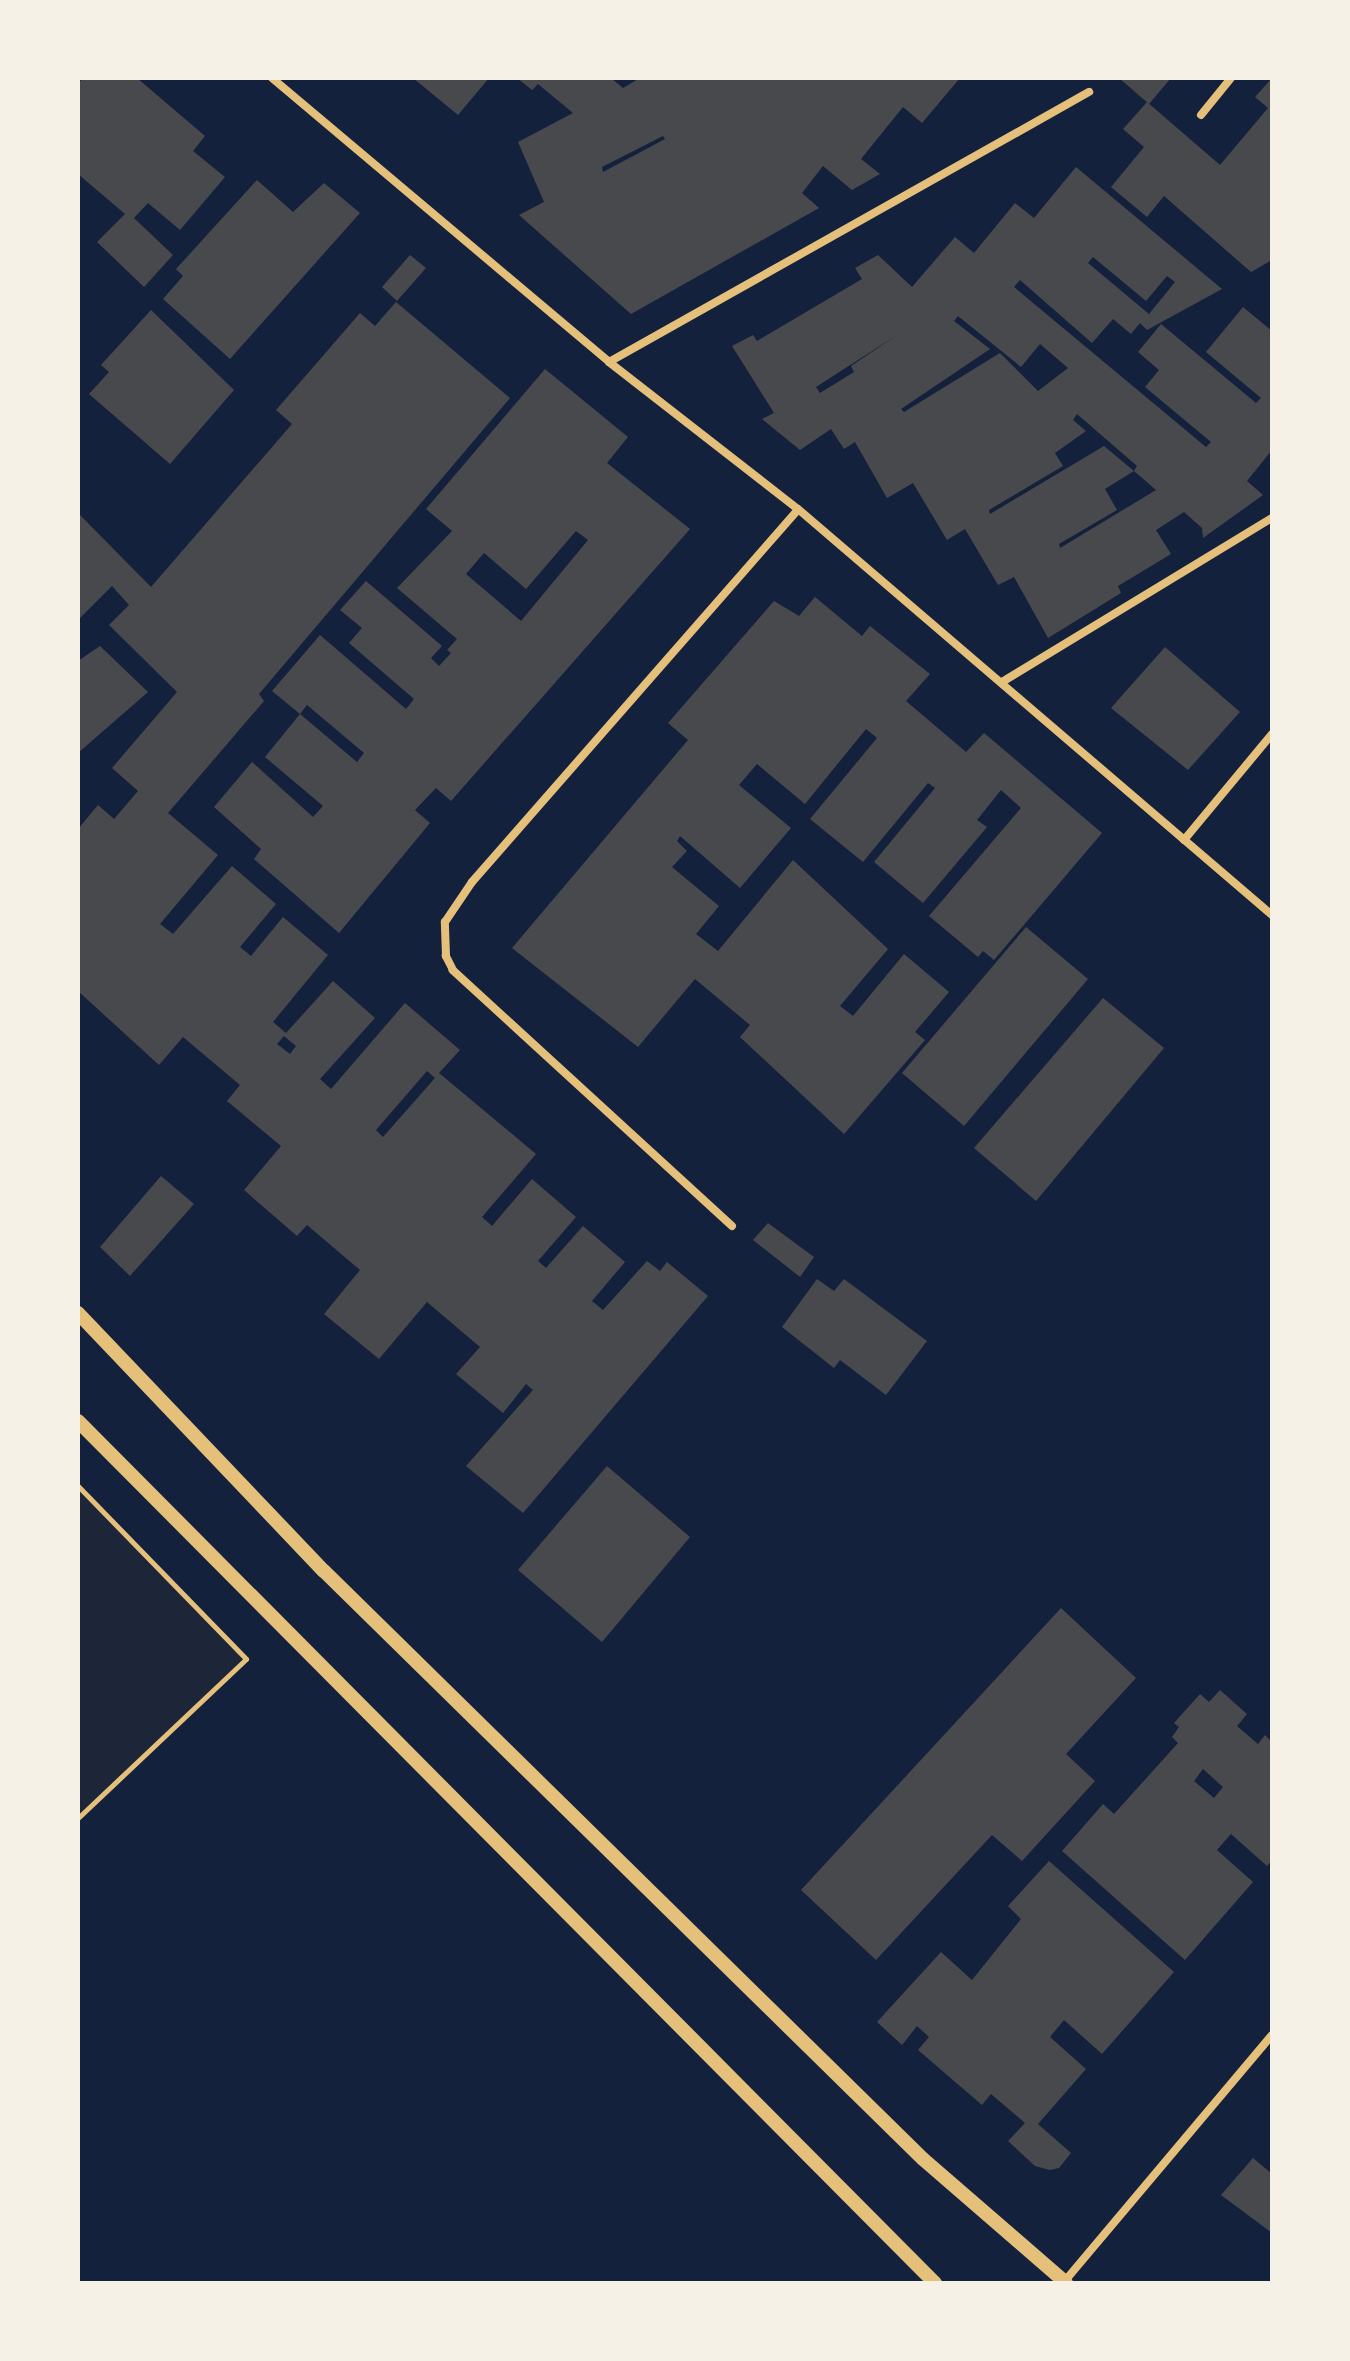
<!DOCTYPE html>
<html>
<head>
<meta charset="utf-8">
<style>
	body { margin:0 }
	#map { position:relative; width:1350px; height:2361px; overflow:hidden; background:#14213d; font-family:Montserrat,sans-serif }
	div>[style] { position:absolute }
	.green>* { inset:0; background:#1d2539 }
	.building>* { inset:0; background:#48494c }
	.path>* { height:5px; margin:-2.5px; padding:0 2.5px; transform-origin:2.5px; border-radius:2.5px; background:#e5c07b }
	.minor>* { height:8px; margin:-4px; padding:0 4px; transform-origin:4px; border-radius:4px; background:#e5c07b }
	.tertiary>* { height:14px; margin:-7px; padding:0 7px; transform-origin:7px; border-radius:7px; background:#e5c07b }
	span { translate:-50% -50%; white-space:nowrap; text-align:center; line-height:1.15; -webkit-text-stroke:7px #f6f1e7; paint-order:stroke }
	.frame { position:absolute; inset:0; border:80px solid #f6f1e7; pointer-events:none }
</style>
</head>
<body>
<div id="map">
	<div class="green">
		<div style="clip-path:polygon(78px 1486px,246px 1659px,78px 1816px)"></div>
	</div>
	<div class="building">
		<div style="clip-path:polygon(83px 78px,137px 78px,205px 136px,193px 151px,225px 177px,180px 230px,148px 203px,134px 218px,173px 255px,144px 287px,97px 242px,125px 214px,78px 174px,78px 84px)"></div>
		<div style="clip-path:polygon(413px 78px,489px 78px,458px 115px)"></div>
		<div style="clip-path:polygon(evenodd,517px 78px,611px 78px,623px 88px,640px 78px,960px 78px,922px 123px,903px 107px,861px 159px,880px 174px,852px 190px,823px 166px,802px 193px,819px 208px,631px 314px,519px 215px,544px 202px,518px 142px,573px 113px,538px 84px,532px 90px,517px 78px,663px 136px,665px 139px,603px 172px,602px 167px,663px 136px)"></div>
		<div style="clip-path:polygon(1119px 78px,1171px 78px,1149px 104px)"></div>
		<div style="clip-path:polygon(1272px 78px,1272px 260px,1251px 272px,1164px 196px,1147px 217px,1111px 187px,1144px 147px,1123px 129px,1147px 102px,1220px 165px,1268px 108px,1255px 97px)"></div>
		<div style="clip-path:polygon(evenodd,1076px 167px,1222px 289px,1147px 330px,1140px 323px,1131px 334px,1113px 319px,1092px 343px,1020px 280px,1014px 287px,1206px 447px,1211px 442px,1145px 387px,1159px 370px,1138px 352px,1161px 324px,1256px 403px,1261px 398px,1206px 352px,1243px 307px,1272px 331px,1272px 450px,1247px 481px,1263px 495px,1203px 538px,1202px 528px,1184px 512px,1156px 530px,1171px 554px,1118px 586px,1121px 593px,1048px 638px,1014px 577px,998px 585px,965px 529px,947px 540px,913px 483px,887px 498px,855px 442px,844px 449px,831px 429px,800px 450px,762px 419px,774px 413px,732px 346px,753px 335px,757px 341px,862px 279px,855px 268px,878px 255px,912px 287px,955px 237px,974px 253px,1015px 203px,1034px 218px,1076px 167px,1093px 257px,1146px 301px,1167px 276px,1175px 282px,1149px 314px,1088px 263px,1093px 257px,1076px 167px,958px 316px,1021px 367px,1040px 344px,1068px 368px,1038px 391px,1000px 353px,904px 412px,901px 409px,990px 349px,954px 321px,958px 316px,1076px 167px,897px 335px,851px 366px,854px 372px,820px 393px,816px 387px,897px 335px,1076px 167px,1077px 414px,1137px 466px,1134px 471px,1104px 446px,990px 514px,989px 510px,1063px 466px,1055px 453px,1086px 431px,1073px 420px,1077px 414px,1076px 167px,1134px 471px,1156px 490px,1060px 548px,1059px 544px,1117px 510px,1105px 489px,1134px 471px)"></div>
		<div style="clip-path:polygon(257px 180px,293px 212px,324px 183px,360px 213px,230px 359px,163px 299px,183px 276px,176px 269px)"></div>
		<div style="clip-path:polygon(410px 255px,426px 268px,397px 301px,382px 287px)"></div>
		<div style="clip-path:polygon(evenodd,396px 302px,510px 398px,259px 694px,264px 701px,168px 813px,218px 855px,160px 924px,173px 934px,232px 866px,276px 904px,240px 947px,251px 956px,283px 917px,328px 955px,273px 1022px,286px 1033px,333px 981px,375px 1018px,320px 1079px,331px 1089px,405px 1003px,460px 1050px,439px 1073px,536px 1154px,482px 1217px,492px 1226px,532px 1179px,576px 1217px,538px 1261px,546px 1268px,583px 1226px,625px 1262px,592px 1301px,603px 1310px,647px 1261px,660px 1271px,667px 1262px,708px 1296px,523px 1513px,466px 1466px,533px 1390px,526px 1384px,503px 1413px,456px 1374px,480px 1347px,427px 1302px,379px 1359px,324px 1314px,360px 1270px,307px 1225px,297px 1236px,244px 1190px,281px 1146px,227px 1101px,240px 1085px,183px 1037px,159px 1065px,78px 991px,78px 829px,98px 805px,114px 819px,138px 791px,112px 768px,177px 692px,109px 625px,129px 605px,112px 586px,78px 620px,78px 513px,151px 587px,292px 424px,276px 410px,360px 313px,375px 326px,396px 302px,284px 1036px,296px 1046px,290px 1054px,277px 1044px,284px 1036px,396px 302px,427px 1071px,435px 1078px,383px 1137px,376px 1130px,427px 1071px)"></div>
		<div style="clip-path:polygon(151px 310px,234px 390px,170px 464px,89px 394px,109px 372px,101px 365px)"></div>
		<div style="clip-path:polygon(evenodd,545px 369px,628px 437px,607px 463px,690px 529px,451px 801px,436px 788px,415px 810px,430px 823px,339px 933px,254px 859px,261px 849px,214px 807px,252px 762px,313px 817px,323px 806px,265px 757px,300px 714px,272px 691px,320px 635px,406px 709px,414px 699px,349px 643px,362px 628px,340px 610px,366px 581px,442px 646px,431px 658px,439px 666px,451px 653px,447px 650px,457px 639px,397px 588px,452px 531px,426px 509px,545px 369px,576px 531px,588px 540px,521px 621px,466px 574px,484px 553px,526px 589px,576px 531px,545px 369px,307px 705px,364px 753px,357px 762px,300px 714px,307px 705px)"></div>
		<div style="clip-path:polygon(815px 597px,862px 636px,870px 626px,930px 674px,906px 701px,966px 752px,984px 733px,1102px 833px,994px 960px,983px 951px,978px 957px,929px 916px,1021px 808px,1001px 790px,977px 820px,987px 827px,923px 903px,874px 862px,935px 788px,928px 783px,863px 862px,810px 819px,877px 738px,866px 729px,805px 804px,757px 764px,739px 785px,791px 828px,740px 888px,680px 836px,677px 841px,687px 851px,672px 867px,719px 906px,696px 934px,718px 951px,793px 860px,888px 949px,840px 1006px,853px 1016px,904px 954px,949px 992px,915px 1032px,925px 1040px,844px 1134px,740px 1037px,750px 1025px,695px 979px,638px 1047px,512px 948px,688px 740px,668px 723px,774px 601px,799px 616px)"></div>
		<div style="clip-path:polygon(100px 646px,148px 692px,78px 753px,78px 661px)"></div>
		<div style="clip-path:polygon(1165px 647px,1240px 712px,1188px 770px,1111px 708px)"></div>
		<div style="clip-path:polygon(1026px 927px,1088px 979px,964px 1126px,902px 1073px)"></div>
		<div style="clip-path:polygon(1103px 998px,1164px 1048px,1036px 1201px,974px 1148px)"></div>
		<div style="clip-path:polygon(161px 1176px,194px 1204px,130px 1276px,100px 1247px)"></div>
		<div style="clip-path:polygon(768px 1223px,814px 1257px,800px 1277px,753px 1240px)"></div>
		<div style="clip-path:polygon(817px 1279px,834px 1291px,844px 1279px,927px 1341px,886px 1395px,840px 1360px,834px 1368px,782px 1327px)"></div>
		<div style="clip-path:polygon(607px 1466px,690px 1537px,602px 1642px,518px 1570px)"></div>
		<div style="clip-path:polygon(1061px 1608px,1136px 1678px,1066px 1754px,1095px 1781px,1022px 1861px,992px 1835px,876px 1960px,801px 1890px)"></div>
		<div style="clip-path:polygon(evenodd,1220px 1690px,1247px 1714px,1237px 1726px,1258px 1744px,1265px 1735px,1272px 1742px,1272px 1860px,1267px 1866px,1231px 1834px,1217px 1850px,1253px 1882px,1185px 1960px,1062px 1851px,1103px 1804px,1114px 1814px,1178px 1743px,1172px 1737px,1179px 1727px,1174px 1723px,1200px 1694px,1209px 1702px,1220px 1690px,1203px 1769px,1223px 1787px,1214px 1798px,1194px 1781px,1203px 1769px)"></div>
		<div style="clip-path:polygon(1049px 1861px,1174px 1972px,1102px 2054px,1064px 2020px,1050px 2037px,1086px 2069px,1038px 2124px,1071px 2153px,1059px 2168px,1050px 2170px,1035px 2166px,1008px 2141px,1025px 2123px,991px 2094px,982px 2105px,918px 2050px,929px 2037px,917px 2026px,902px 2045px,877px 2022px,941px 1952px,972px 1980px,1021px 1919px,1008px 1906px)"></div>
		<div style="clip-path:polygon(1253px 2158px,1272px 2174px,1272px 2233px,1221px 2195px)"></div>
	</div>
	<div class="path">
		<div style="left:78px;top:1486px;width:241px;rotate:45.8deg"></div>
		<div style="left:246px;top:1659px;width:231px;rotate:136.6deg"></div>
	</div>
	<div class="minor">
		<div style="left:272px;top:78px;width:441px;rotate:40.1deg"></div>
		<div style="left:609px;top:362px;width:239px;rotate:37.9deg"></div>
		<div style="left:798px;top:509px;width:624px;rotate:40.58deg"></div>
		<div style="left:1201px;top:115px;width:48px;rotate:-51deg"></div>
		<div style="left:609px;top:362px;width:551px;rotate:-29.36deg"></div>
		<div style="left:1002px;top:682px;width:316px;rotate:-31.3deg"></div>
		<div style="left:1184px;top:840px;width:138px;rotate:-50.3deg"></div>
		<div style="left:732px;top:1226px;width:379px;rotate:-137.5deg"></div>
		<div style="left:453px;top:970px;width:16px;rotate:-117deg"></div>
		<div style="left:446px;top:956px;width:34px;rotate:-92deg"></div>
		<div style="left:445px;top:922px;width:48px;rotate:-56deg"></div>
		<div style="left:472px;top:882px;width:495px;rotate:-48.8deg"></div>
		<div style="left:1064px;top:2282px;width:323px;rotate:-49.9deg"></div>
	</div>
	<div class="tertiary">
		<div style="left:78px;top:1313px;width:356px;rotate:46.4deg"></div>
		<div style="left:324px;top:1571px;width:839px;rotate:44.47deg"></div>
		<div style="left:923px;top:2159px;width:189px;rotate:40.9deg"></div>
		<div style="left:78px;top:1421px;width:1216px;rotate:45.17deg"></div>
	</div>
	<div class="frame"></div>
</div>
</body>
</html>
